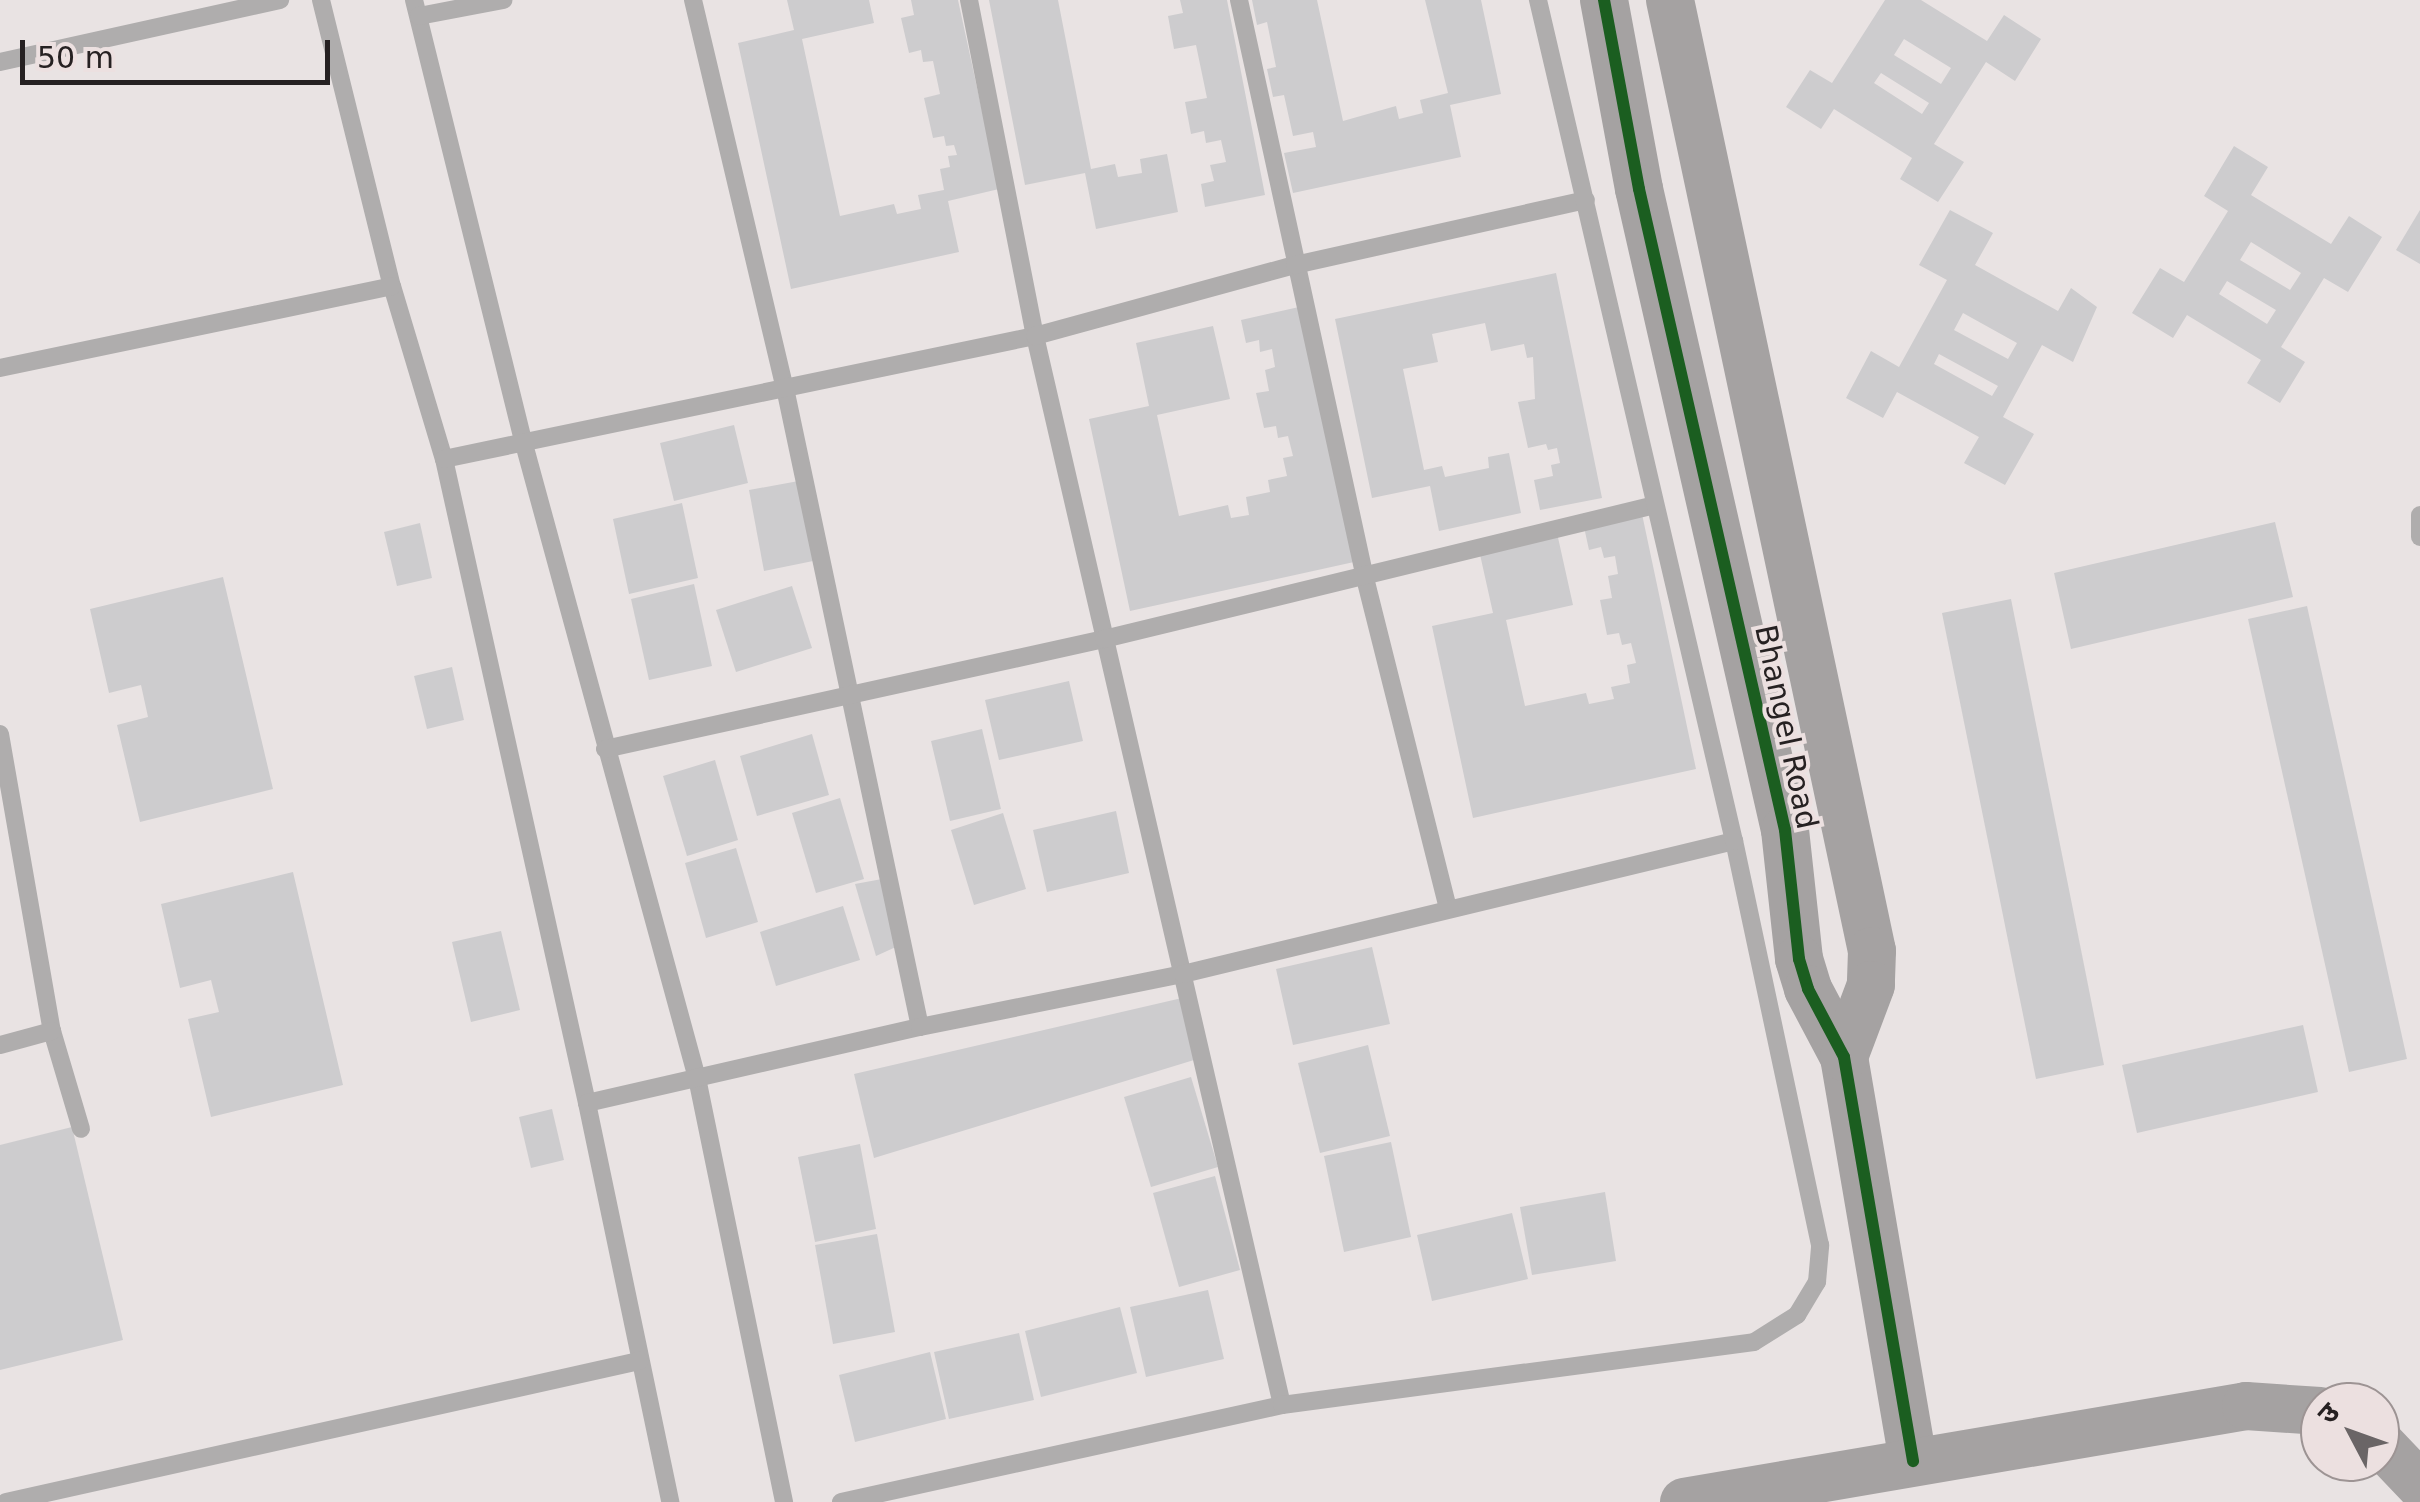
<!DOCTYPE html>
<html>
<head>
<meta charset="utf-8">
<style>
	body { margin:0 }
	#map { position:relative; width:2420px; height:1502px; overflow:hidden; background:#e9e3e3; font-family:"DejaVu Sans","Noto Sans Devanagari",sans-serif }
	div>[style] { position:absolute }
	.building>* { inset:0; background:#cdccce }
	.lane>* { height:18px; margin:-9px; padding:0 9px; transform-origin:9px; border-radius:9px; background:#afadad }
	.secondary>* { height:48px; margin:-24px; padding:0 24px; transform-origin:24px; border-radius:24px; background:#a5a2a2 }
	.cycleway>* { height:12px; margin:-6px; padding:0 6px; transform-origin:6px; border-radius:6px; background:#1b5e20 }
	span { translate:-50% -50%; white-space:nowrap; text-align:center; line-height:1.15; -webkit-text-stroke:8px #ece0e0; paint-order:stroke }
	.street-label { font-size:30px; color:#262122 }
	.north { position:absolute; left:2300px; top:1382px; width:100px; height:100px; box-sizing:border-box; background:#ece0e0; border:2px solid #9d9494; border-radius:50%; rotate:311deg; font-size:28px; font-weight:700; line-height:40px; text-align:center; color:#262122 }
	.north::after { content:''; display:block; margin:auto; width:35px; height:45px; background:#6a6566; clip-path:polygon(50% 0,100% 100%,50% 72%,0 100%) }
	.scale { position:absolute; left:20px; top:40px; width:310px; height:45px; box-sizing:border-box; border:5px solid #262122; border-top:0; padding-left:12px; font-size:30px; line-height:35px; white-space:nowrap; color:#262122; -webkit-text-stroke:8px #ece0e0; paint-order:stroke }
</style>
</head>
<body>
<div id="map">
	<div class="building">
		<div style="clip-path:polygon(787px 0,869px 0,874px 23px,802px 39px,840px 216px,894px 204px,897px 214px,921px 209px,918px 195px,944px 190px,940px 169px,950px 167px,948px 156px,957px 155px,954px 145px,946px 146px,944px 136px,933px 138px,924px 98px,940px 94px,933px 61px,923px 62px,921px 50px,909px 53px,901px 18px,914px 15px,911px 0,958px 0,999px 189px,948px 201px,959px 252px,791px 289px,738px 43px,794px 30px)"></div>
		<div style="clip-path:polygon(989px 0,1058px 0,1091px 169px,1115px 164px,1118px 177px,1142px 173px,1140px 159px,1167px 154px,1178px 212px,1096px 229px,1085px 173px,1025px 185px)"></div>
		<div style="clip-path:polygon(1180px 0,1227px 0,1265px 195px,1205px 207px,1201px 184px,1214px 181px,1210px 165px,1226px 162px,1221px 140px,1206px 143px,1204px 131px,1191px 134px,1185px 102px,1207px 98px,1196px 45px,1174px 49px,1168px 16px,1183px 13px)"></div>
		<div style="clip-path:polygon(1252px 0,1317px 0,1343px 121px,1396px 106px,1399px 119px,1423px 113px,1420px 100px,1448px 93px,1425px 0,1481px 0,1501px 94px,1450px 105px,1461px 157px,1293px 193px,1284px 153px,1316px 147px,1313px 132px,1293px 136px,1284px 95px,1273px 97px,1267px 69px,1276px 67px,1267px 22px,1257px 25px)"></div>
		<div style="clip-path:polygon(evenodd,1885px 0,1921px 0,1987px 41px,2004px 15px,2041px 39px,2015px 81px,1986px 62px,1934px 144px,1964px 162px,1938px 202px,1900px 179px,1912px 158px,1834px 109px,1821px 129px,1786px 107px,1810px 70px,1832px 83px,1885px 0,1904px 39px,1951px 68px,1941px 84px,1894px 55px,1904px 39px,1885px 0,1881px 73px,1929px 103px,1922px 114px,1874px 83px,1881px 73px)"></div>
		<div style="clip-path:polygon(evenodd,2234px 146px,2268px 167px,2251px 195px,2331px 244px,2349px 216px,2382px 237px,2348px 292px,2324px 278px,2281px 347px,2305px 362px,2280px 403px,2247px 383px,2261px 360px,2187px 315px,2173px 338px,2132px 313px,2160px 268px,2184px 282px,2228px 211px,2204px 196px,2234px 146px,2251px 242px,2301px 273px,2290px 290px,2240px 260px,2251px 242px,2234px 146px,2227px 281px,2276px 310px,2267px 324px,2219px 294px,2227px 281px)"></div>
		<div style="clip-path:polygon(evenodd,1950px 210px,1993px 233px,1975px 265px,2058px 311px,2071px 288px,2097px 307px,2073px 362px,2042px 345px,2003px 417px,2034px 434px,2005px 485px,1964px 463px,1979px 437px,1897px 392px,1883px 418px,1846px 398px,1871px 351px,1899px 367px,1947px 280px,1919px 265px,1950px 210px,1963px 313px,2017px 343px,2008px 359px,1954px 330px,1963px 313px,1950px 210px,1939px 354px,1998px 386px,1992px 396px,1934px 364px,1939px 354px)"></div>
		<div style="clip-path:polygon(2420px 210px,2420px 264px,2396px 250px)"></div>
		<div style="clip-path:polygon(1556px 273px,1602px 498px,1540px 510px,1534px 480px,1553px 476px,1551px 465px,1560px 463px,1557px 448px,1548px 450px,1546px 444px,1528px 448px,1518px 402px,1535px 399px,1533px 357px,1527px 358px,1524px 344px,1491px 351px,1485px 323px,1432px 334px,1438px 362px,1403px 369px,1424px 470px,1442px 466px,1445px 477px,1489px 468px,1488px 457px,1509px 453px,1521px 513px,1439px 531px,1430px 486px,1372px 498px,1335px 319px)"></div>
		<div style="clip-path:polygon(1299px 307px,1354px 562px,1130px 611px,1089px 419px,1149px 406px,1136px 343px,1213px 326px,1230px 399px,1157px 415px,1179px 516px,1228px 505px,1231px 518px,1249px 515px,1246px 497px,1270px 492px,1268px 480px,1287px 476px,1283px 458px,1293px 456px,1288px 436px,1278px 438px,1276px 426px,1264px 428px,1256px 393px,1269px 391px,1265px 370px,1275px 367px,1272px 349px,1260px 352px,1259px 340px,1246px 343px,1241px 320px)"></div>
		<div style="clip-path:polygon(734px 425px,748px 483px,674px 501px,660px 443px)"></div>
		<div style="clip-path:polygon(804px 480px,818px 560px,764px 571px,749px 490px)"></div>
		<div style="clip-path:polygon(682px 503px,698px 578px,629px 594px,613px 519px)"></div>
		<div style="clip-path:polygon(1642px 514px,1696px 769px,1473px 818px,1432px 626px,1493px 613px,1479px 550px,1557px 533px,1573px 605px,1506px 620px,1525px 706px,1586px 693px,1589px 704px,1614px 699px,1611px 687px,1630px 683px,1627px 665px,1636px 663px,1631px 643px,1622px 645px,1619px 633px,1607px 635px,1600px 600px,1612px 598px,1608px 576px,1618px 574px,1615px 556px,1604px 558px,1601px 547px,1589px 550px,1584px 527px)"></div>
		<div style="clip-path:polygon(2275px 522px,2293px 597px,2071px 649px,2054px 573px)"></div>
		<div style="clip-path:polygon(420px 523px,432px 578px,397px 586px,384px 532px)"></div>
		<div style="clip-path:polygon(223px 577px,273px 789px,140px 822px,117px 725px,148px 717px,141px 685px,109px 693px,90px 609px)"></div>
		<div style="clip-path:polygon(694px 584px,712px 666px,649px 680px,631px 599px)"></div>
		<div style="clip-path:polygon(792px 586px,812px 648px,736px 672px,716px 610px)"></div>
		<div style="clip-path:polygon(2011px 599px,2104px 1065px,2036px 1079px,1942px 613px)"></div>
		<div style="clip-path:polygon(2307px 606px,2407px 1059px,2349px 1072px,2248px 619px)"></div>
		<div style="clip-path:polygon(452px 667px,464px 720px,427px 729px,414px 676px)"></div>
		<div style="clip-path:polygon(1069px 681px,1083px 741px,999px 760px,985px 700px)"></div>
		<div style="clip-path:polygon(982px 729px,1001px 809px,950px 821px,931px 741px)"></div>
		<div style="clip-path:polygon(812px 734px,829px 795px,757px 816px,740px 756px)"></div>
		<div style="clip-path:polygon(715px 760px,738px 840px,687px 856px,663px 776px)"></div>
		<div style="clip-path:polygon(840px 798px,864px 879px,816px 893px,792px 813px)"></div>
		<div style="clip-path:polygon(1116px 811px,1129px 873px,1047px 892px,1033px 830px)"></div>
		<div style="clip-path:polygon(1003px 813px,1026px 889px,974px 905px,951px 830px)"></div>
		<div style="clip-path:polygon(736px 848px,758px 922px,706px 938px,685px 863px)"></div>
		<div style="clip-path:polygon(293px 872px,343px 1085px,211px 1117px,188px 1019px,219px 1012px,211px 980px,180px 988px,161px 904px)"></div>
		<div style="clip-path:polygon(882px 879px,898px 946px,876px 956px,855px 884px)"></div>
		<div style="clip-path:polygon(843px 906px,860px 960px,776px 986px,760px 932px)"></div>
		<div style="clip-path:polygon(501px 931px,520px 1010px,471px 1022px,452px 942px)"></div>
		<div style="clip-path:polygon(1372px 947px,1390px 1024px,1293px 1045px,1276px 969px)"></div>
		<div style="clip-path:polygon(1182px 998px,1194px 1060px,874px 1158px,854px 1074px)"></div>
		<div style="clip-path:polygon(2303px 1025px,2318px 1092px,2137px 1133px,2122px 1065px)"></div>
		<div style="clip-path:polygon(1368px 1045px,1390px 1136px,1320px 1153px,1298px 1063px)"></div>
		<div style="clip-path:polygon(1191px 1077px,1218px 1167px,1151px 1187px,1124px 1097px)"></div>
		<div style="clip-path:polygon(552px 1109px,564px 1160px,531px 1168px,519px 1117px)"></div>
		<div style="clip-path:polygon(72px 1127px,123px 1340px,0 1370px,0 1145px)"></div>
		<div style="clip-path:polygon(1391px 1142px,1411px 1237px,1344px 1252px,1324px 1156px)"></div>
		<div style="clip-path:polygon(860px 1144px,876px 1229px,815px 1242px,798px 1157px)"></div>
		<div style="clip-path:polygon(1215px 1176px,1240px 1270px,1179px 1287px,1153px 1193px)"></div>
		<div style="clip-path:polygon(1605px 1192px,1616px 1261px,1532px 1275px,1520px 1207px)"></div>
		<div style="clip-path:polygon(1512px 1213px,1528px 1279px,1432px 1301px,1417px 1235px)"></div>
		<div style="clip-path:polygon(877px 1234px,895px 1332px,833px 1344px,815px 1245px)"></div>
		<div style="clip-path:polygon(1208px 1290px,1224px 1359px,1146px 1377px,1130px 1307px)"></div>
		<div style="clip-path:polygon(1120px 1307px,1137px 1373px,1041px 1397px,1025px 1331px)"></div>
		<div style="clip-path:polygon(1019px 1333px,1034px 1400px,949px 1419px,934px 1352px)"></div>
		<div style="clip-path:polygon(930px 1352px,946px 1419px,855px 1442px,839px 1375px)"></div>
	</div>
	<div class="lane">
		<div style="left:321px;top:0;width:295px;rotate:76.1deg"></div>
		<div style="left:392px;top:286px;width:181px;rotate:73.3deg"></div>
		<div style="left:444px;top:459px;width:660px;rotate:77.48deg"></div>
		<div style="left:587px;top:1103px;width:408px;rotate:78.2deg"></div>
		<div style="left:414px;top:0;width:457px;rotate:76.1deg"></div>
		<div style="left:524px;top:444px;width:657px;rotate:74.74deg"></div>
		<div style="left:697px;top:1078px;width:433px;rotate:78.4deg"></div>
		<div style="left:693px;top:0;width:399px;rotate:76.7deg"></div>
		<div style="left:785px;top:388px;width:653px;rotate:78.07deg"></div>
		<div style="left:969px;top:0;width:342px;rotate:78.9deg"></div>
		<div style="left:1035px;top:336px;width:1097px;rotate:76.99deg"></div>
		<div style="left:1239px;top:0;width:592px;rotate:77.7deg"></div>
		<div style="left:1365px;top:578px;width:341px;rotate:75.9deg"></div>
		<div style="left:419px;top:16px;width:86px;rotate:-10.8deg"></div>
		<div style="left:0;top:62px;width:287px;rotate:-12.5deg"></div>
		<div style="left:0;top:368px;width:400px;rotate:-11.8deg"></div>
		<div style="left:444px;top:459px;width:604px;rotate:-11.76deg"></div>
		<div style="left:1035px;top:336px;width:270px;rotate:-15.3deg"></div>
		<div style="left:1295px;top:265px;width:298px;rotate:-12.6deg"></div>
		<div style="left:2420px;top:515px;width:22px;rotate:90deg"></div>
		<div style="left:0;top:734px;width:302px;rotate:80.1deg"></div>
		<div style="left:52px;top:1031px;width:102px;rotate:73.5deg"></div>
		<div style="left:605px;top:749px;width:511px;rotate:-12.43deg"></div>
		<div style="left:1104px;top:639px;width:567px;rotate:-13.67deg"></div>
		<div style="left:0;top:1045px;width:54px;rotate:-15.1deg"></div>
		<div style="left:587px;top:1103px;width:342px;rotate:-12.9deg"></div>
		<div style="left:920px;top:1027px;width:268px;rotate:-11.4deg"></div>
		<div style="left:1183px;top:974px;width:567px;rotate:-13.57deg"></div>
		<div style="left:6px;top:1502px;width:649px;rotate:-12.56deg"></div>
		<div style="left:841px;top:1502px;width:452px;rotate:-12.4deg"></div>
		<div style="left:1282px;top:1405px;width:476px;rotate:-7.6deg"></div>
		<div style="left:1754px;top:1342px;width:51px;rotate:-32.1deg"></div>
		<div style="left:1797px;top:1315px;width:39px;rotate:-59deg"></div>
		<div style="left:1817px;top:1282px;width:37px;rotate:-85deg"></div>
		<div style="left:1820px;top:1245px;width:413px;rotate:-102deg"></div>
		<div style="left:1734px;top:841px;width:864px;rotate:-103.12deg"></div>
	</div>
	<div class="secondary">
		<div style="left:1604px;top:0;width:192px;rotate:79.5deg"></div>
		<div style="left:1639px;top:189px;width:657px;rotate:77.17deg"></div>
		<div style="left:1785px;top:830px;width:130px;rotate:83.8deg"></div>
		<div style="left:1799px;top:959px;width:31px;rotate:73deg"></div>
		<div style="left:1808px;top:989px;width:77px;rotate:62.1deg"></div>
		<div style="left:1844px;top:1057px;width:410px;rotate:80.3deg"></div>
		<div style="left:1670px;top:0;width:972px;rotate:78.01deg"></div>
		<div style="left:1872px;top:951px;width:34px;rotate:92deg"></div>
		<div style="left:1871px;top:985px;width:77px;rotate:110.6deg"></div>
		<div style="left:2380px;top:1443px;width:58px;rotate:46.4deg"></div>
		<div style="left:1684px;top:1502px;width:570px;rotate:-9.69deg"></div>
		<div style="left:2246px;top:1406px;width:74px;rotate:3.9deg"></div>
	</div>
	<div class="cycleway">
		<div style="left:1604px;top:0;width:192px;rotate:79.5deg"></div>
		<div style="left:1639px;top:189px;width:657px;rotate:77.17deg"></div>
		<div style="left:1785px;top:830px;width:130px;rotate:83.8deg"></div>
		<div style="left:1799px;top:959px;width:31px;rotate:73deg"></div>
		<div style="left:1808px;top:989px;width:77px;rotate:62.1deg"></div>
		<div style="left:1844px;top:1057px;width:410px;rotate:80.3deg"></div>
	</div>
	<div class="street-label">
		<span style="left:1786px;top:727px;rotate:78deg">Bhangel Road</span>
	</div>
	<div class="north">उ</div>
	<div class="scale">50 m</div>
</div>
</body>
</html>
